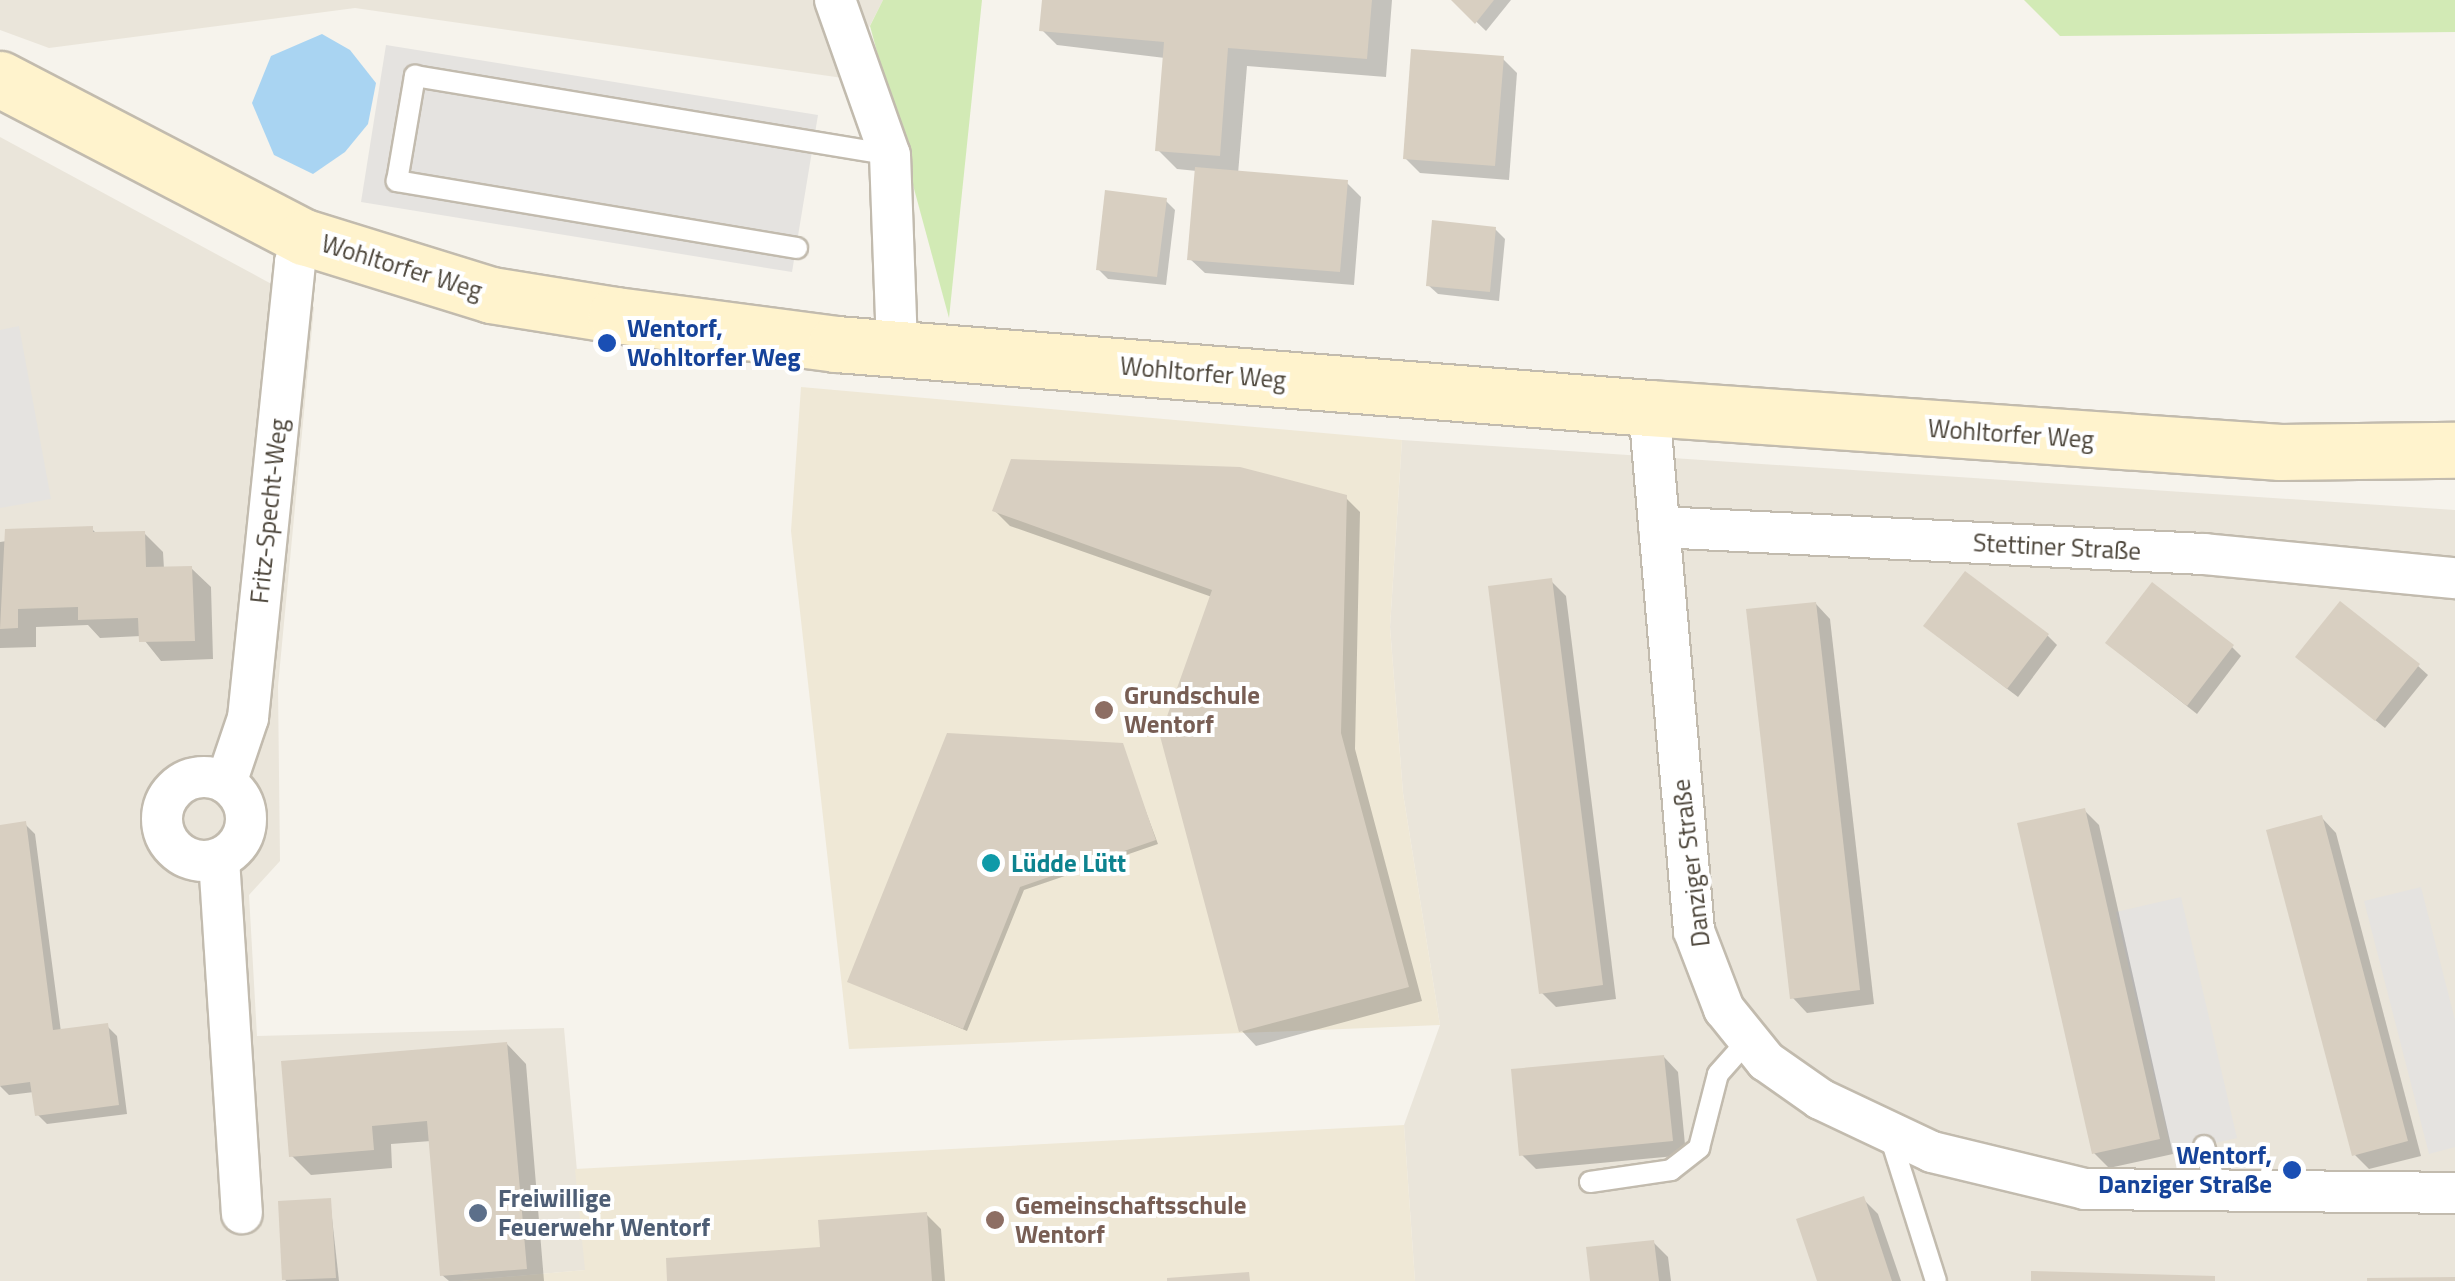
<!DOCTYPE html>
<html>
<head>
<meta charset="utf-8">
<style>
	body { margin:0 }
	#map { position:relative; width:2455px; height:1281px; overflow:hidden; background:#f6f3ec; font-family:"Titillium Web",sans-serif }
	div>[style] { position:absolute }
	.residential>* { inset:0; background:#eae5da }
	.education>* { inset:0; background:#efe8d6 }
	.green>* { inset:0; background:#d2eab5 }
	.parking>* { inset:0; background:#e5e3e0 }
	.water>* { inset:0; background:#a9d4f2 }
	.shadow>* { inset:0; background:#0003 }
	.building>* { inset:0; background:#d8cfc1 }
	.roads { filter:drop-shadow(2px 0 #c2bbae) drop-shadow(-2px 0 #c2bbae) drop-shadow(0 2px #c2bbae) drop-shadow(0 -2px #c2bbae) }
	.service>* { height:20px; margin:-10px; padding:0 10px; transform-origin:10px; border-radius:10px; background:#fff }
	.minor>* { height:40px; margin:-20px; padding:0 20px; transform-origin:20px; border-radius:20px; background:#fff }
	.minor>.ring { margin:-20px; padding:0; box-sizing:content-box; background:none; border:40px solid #fff; border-radius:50% }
	.secondary>* { height:55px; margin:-27.5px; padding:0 27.5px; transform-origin:27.5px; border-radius:27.5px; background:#fff3cd }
	.dots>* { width:28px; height:28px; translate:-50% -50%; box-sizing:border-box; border:5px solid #fff; border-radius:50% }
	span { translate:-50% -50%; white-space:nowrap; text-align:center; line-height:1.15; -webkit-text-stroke:8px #fff; paint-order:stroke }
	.street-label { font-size:25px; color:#4b4439 }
	.transit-label { font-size:25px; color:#164399; font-weight:700 }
	.left { translate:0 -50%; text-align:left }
	.right { translate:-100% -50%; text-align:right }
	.education-label { font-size:25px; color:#785e54; font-weight:700 }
	.culture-label { font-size:25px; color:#0d838f; font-weight:700 }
	.service-label { font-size:25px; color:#4e5e75; font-weight:700 }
</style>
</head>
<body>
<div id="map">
	<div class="residential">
		<div style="clip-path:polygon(0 0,883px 0,843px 78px,355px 8px,49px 48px,0 30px)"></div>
		<div style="clip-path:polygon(0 137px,314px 307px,278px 686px,280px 861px,249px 895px,257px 1036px,564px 1028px,586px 1270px,459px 1281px,0 1281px)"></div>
		<div style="clip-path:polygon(1402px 440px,2455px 510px,2455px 1281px,1415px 1281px,1404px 1125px,1440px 1025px,1403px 793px,1390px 627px)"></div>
	</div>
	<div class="education">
		<div style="clip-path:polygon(801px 387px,1402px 440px,1390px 627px,1403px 793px,1440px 1025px,849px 1049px,791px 531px)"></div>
		<div style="clip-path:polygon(1404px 1125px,1415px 1281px,459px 1281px,585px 1270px,575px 1169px)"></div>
	</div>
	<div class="green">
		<div style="clip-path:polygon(883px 0,982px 0,949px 318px,870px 26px)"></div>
		<div style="clip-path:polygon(2024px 0,2455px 0,2455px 32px,2060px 36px)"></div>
	</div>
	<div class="parking">
		<div style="clip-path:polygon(386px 45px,818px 115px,792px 272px,361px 202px)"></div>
		<div style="clip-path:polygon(19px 326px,51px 499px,0 508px,0 330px)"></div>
		<div style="clip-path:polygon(2421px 887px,2455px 1020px,2455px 1147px,2429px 1154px,2364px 901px)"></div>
		<div style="clip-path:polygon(2181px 897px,2237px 1138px,2172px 1153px,2116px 912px)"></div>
	</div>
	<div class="water">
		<div style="clip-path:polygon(322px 34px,350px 50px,376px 83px,368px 124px,345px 152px,313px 174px,274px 155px,252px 103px,271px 56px)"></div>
	</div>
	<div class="shadow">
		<div style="clip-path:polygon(1045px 0,1392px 0,1386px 77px,1247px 66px,1238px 174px,1347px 183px,1361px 197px,1354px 285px,1205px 273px,1190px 259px,1197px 171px,1177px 169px,1158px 150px,1165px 58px,1057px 45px,1042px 30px)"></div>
		<div style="clip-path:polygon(1454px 0,1511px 0,1486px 31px)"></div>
		<div style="clip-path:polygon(1503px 59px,1517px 73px,1509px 180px,1420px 173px,1405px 158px)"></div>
		<div style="clip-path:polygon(1165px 200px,1175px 210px,1166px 285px,1108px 279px,1098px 269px)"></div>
		<div style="clip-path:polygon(1495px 229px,1505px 239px,1499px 301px,1438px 294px,1428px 285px)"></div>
		<div style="clip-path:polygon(1345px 497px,1360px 512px,1355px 749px,1422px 1001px,1256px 1046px,1242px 1031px,1212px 597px,1010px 526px,995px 511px)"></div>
		<div style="clip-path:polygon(92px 529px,98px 535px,144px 533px,163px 552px,164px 569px,191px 568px,211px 587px,213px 659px,161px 661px,141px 636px,100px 638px,88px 625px,36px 627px,36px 647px,0 648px,0 542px)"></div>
		<div style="clip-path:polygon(1551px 581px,1566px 596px,1616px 999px,1556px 1007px,1541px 992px)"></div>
		<div style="clip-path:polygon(1816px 604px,1830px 619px,1874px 1004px,1807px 1013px,1793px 998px)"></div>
		<div style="clip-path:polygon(1936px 635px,2047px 635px,2057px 645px,2018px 697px)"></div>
		<div style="clip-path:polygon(2232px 647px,2241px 656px,2197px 714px,2118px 652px)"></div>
		<div style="clip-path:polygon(2308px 666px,2418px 666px,2428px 675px,2385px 728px)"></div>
		<div style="clip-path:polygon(1121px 745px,1158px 844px,1024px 890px,967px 1031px,850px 982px)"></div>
		<div style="clip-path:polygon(2085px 811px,2099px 825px,2173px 1154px,2109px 1168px,2094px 1153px)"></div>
		<div style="clip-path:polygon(2322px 818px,2336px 833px,2421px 1156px,2369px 1169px,2354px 1154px)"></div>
		<div style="clip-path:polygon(25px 824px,35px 834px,61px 1032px,107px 1026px,117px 1036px,127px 1114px,47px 1124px,37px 1114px,34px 1092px,9px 1095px,0 1086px,0 827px)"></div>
		<div style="clip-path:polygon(507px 1044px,526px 1064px,544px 1281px,449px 1281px,442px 1275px,431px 1141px,391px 1144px,392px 1168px,311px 1175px,292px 1156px)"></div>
		<div style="clip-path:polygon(1664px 1057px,1678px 1072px,1686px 1155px,1536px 1169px,1522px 1155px)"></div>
		<div style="clip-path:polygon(1863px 1199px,1878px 1214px,1901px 1281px,1820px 1281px)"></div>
		<div style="clip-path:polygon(330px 1200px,339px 1281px,286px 1281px,285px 1279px)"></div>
		<div style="clip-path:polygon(926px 1214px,941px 1229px,945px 1281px,670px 1281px,823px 1249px)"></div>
		<div style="clip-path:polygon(1653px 1242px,1668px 1257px,1671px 1281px,1592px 1281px)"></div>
	</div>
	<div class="building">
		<div style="clip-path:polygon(1042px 0,1372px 0,1367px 59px,1228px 48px,1220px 156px,1155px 151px,1164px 42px,1039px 31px)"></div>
		<div style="clip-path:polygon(1451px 0,1494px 0,1475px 24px)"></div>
		<div style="clip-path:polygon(1411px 49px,1504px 56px,1495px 166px,1403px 159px)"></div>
		<div style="clip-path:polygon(1195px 167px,1348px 180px,1340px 272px,1187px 260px)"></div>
		<div style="clip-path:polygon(1105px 190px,1167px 198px,1157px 277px,1096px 270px)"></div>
		<div style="clip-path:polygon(1432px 220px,1496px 227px,1490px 292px,1426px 286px)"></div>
		<div style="clip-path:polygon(1011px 459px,1240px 467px,1347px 495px,1341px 733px,1409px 987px,1239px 1032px,1160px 736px,1212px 590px,992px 511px)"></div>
		<div style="clip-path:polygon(93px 526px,93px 532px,145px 531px,146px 567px,192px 566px,195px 641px,139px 642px,138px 618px,78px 620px,78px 607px,18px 609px,18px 628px,0 629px,5px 529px)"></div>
		<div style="clip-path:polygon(1965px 571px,2049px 634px,2007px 689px,1923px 626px)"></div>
		<div style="clip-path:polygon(1552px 578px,1603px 985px,1539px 994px,1488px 586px)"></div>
		<div style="clip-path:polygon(2152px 582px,2234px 645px,2187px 706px,2105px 643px)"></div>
		<div style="clip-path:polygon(2340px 601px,2420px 664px,2375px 721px,2295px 657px)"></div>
		<div style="clip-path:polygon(1816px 602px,1860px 990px,1790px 999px,1746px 609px)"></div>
		<div style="clip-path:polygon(947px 733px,1123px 743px,1156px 840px,1020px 887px,963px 1029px,847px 982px)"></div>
		<div style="clip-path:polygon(2085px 808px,2160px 1139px,2092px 1154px,2017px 823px)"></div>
		<div style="clip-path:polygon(2322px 815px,2408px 1141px,2352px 1156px,2266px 830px)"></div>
		<div style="clip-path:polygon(26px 821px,53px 1030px,108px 1023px,119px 1105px,35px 1116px,30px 1082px,0 1086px,0 825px)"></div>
		<div style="clip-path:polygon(507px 1042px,527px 1269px,440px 1276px,427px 1121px,372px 1126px,374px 1150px,289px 1157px,281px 1061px)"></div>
		<div style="clip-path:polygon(1664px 1055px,1673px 1141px,1519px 1156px,1511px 1069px)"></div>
		<div style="clip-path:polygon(1864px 1196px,1892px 1281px,1817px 1281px,1796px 1219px)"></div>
		<div style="clip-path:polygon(331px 1198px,336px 1278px,282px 1280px,278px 1201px)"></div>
		<div style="clip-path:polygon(927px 1212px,932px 1281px,667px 1281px,666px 1258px,820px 1247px,818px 1220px)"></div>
		<div style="clip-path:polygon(1654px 1240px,1659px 1281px,1590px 1281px,1586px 1247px)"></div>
		<div style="clip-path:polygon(2031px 1271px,2215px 1276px,2215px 1281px,2031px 1281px)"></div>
		<div style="clip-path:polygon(1249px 1272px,1250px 1281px,1167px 1281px,1167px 1278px)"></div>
		<div style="clip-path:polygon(2455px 1277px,2455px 1281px,2367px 1281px,2367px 1278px)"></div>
	</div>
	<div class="roads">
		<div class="service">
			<div style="left:797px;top:248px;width:406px;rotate:-170.5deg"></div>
			<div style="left:397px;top:181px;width:107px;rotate:-80.3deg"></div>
			<div style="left:415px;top:76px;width:482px;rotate:9.4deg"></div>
			<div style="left:1889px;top:1133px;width:155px;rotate:72.4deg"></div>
			<div style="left:2204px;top:1146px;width:49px;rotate:73.4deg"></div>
			<div style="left:1590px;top:1182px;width:82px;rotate:-8.4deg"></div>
			<div style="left:1671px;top:1170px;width:36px;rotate:-38deg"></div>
			<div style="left:1699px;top:1148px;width:76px;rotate:-75.6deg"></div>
			<div style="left:1718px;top:1074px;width:47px;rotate:-48.5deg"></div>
		</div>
		<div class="minor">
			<div style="left:835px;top:0;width:164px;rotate:70.5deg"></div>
			<div style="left:890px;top:155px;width:192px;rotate:87.9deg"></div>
			<div style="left:1649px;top:408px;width:525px;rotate:85.08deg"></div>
			<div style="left:1694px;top:931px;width:84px;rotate:69deg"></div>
			<div style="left:1724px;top:1009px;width:67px;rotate:51.1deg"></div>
			<div style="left:1766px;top:1061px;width:66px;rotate:35.1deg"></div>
			<div style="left:1820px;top:1099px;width:124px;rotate:25.3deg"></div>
			<div style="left:1932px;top:1152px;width:157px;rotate:13.6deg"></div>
			<div style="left:2085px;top:1189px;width:370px;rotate:0.6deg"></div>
			<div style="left:1659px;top:527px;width:546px;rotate:2.84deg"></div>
			<div style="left:2204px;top:554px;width:252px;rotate:5.5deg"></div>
			<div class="ring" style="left:162px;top:777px;width:44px;height:44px"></div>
			<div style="left:226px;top:783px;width:69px;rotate:-71.3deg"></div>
			<div style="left:248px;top:718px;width:458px;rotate:-84.1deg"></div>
			<div style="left:295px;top:262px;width:27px;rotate:-70deg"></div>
			<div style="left:219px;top:859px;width:355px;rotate:86.3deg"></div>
		</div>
		<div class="secondary">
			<div style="left:0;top:79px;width:343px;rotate:27.5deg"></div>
			<div style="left:304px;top:237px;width:196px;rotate:17.2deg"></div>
			<div style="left:491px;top:295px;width:127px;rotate:9.1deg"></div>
			<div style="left:616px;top:315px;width:222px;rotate:7.5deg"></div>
			<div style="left:836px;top:344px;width:816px;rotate:4.5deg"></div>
			<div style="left:1649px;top:408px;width:633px;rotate:3.99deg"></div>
			<div style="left:2280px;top:452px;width:175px;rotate:-0.7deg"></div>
		</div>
	</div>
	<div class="dots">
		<div style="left:607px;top:343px;background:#1a4fb4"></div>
		<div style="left:1104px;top:710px;background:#8d6e63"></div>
		<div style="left:991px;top:863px;background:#0f9aa8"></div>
		<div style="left:2292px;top:1170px;background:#1a4fb4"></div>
		<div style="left:478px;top:1213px;background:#5c6f8a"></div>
		<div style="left:995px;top:1220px;background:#8d6e63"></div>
	</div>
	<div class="street-label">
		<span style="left:402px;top:267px;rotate:17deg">Wohltorfer Weg</span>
		<span style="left:1203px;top:373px;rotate:5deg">Wohltorfer Weg</span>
		<span style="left:2011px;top:434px;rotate:4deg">Wohltorfer Weg</span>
		<span style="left:269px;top:511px;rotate:-84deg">Fritz-Specht-Weg</span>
		<span style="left:2057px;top:547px;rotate:3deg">Stettiner Straße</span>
		<span style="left:1691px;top:863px;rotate:-97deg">Danziger Straße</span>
	</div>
	<div class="transit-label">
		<span class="left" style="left:627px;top:343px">Wentorf,<br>Wohltorfer Weg</span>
		<span class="right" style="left:2272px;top:1170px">Wentorf,<br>Danziger Straße</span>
	</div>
	<div class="education-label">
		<span class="left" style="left:1124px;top:710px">Grundschule<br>Wentorf</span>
		<span class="left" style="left:1015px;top:1220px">Gemeinschaftsschule<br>Wentorf</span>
	</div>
	<div class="culture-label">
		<span class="left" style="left:1011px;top:863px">Lüdde Lütt</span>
	</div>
	<div class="service-label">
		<span class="left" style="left:498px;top:1213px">Freiwillige<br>Feuerwehr Wentorf</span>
	</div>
</div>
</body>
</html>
